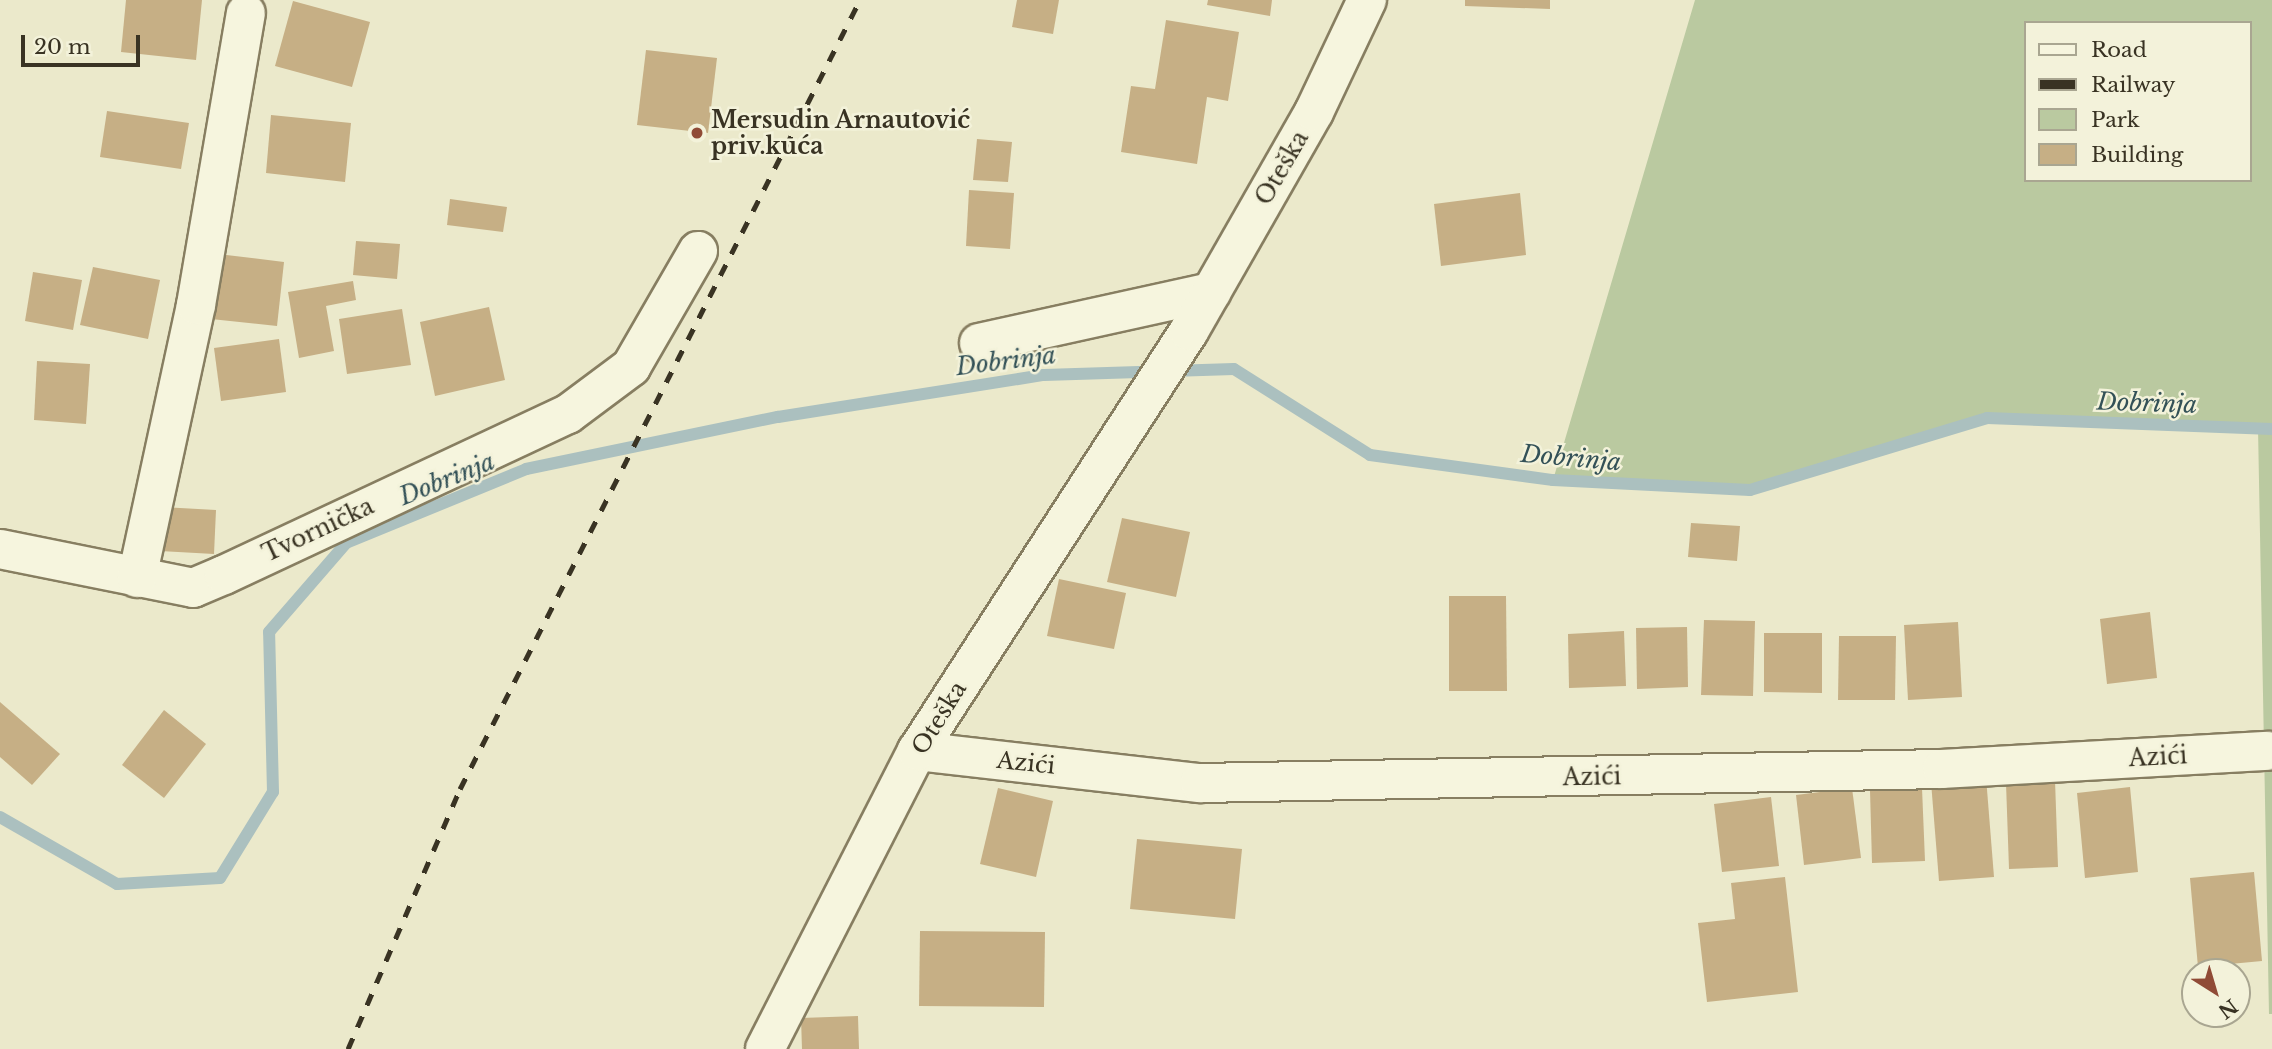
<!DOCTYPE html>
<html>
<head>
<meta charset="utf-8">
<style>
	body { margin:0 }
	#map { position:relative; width:2272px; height:1049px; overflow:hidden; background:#ebe9cb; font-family:"Libre Baskerville",serif }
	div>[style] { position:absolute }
	.green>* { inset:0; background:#bac9a0 }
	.stream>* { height:12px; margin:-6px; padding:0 6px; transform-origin:6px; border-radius:6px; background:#abc0bf }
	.building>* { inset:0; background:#c6af85 }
	.roads { filter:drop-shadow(2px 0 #877e61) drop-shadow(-2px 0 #877e61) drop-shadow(0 2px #877e61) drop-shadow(0 -2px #877e61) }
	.minor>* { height:38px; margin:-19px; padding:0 19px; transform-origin:19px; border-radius:19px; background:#f6f5de }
	.rail>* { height:5px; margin-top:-2.5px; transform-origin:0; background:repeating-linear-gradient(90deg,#393323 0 12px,transparent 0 24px) }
	.dots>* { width:19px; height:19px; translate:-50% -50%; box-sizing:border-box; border:4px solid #f3f2da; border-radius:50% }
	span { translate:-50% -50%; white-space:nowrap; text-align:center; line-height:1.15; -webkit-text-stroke:5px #f3f2da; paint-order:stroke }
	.poi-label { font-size:23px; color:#393323; font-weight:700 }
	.left { translate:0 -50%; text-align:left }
	.street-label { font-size:23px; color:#393323 }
	.water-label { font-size:24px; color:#335157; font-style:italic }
	.legend { position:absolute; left:2024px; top:21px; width:228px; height:161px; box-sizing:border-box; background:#f3f2da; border:2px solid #a9a691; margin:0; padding:9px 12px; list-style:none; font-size:21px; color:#393323 }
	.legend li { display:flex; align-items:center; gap:14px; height:35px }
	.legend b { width:35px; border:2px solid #a9a691 }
	.north { position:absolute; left:2181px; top:958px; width:70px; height:70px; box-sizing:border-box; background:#f3f2da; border:2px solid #a9a691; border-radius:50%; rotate:143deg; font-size:19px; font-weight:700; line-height:28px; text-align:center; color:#393323 }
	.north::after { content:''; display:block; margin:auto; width:24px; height:32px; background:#904b36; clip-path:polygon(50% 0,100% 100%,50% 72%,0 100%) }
	.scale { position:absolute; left:21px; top:35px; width:119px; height:32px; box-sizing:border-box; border:4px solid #393323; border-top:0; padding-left:9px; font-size:21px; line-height:24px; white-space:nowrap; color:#393323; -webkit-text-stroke:5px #f3f2da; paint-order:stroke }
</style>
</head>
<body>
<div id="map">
	<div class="green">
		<div style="clip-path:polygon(evenodd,1695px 0,2272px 0,2272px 1014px,2269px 1014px,2258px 428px,1987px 418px,1750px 490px,1553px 480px,1695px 0,2025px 23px,2249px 23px,2249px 180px,2025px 180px,2025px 23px)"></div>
	</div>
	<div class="stream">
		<div style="left:0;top:817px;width:135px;rotate:29.8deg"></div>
		<div style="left:117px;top:884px;width:103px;rotate:-3.3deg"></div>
		<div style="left:220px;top:878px;width:101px;rotate:-58.4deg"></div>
		<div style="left:273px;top:792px;width:160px;rotate:-91.4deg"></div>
		<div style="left:269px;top:632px;width:118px;rotate:-49.1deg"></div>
		<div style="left:346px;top:543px;width:195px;rotate:-22.3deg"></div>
		<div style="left:526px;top:469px;width:257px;rotate:-11.7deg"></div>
		<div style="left:778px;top:417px;width:269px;rotate:-9deg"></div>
		<div style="left:1044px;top:375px;width:190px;rotate:-1.8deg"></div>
		<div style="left:1234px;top:369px;width:161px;rotate:32.3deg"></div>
		<div style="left:1370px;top:455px;width:185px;rotate:7.8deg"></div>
		<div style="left:1553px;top:480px;width:197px;rotate:2.9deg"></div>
		<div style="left:1750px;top:490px;width:248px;rotate:-16.9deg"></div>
		<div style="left:1987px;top:418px;width:285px;rotate:2.2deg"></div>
	</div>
	<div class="building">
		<div style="clip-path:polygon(126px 0,202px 0,196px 60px,121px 52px)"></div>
		<div style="clip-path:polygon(1017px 0,1059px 0,1053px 34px,1012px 27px)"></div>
		<div style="clip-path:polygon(1208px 0,1272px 0,1270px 16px,1207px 5px)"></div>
		<div style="clip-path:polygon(1465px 0,1550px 0,1550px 9px,1465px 6px)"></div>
		<div style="clip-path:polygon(293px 1px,370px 22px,352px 87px,275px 66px)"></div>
		<div style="clip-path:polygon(1166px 20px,1239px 32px,1228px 101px,1207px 97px,1197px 164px,1121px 152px,1131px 86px,1155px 89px)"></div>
		<div style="clip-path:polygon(646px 50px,717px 58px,708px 133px,637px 125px)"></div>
		<div style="clip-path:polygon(107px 111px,189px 123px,181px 169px,100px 157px)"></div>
		<div style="clip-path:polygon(271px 115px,351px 123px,345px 182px,266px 173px)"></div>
		<div style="clip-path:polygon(977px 139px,1012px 142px,1008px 182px,973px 180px)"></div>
		<div style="clip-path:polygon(969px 190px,1014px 193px,1010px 249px,966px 246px)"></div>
		<div style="clip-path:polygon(1520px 193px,1526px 255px,1441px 266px,1434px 204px)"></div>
		<div style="clip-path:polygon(450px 199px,507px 207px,503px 232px,447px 225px)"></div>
		<div style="clip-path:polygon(356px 241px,400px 244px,397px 279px,353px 275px)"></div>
		<div style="clip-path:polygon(218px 254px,284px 262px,277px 326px,211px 319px)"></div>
		<div style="clip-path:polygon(93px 267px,160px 280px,148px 339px,80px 325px)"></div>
		<div style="clip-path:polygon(33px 272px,82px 280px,73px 330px,25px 321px)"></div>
		<div style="clip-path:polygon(353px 281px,356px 300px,326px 306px,334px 351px,299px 358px,288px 292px)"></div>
		<div style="clip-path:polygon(489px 307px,505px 380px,435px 396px,420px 322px)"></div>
		<div style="clip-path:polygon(402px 309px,411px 365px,347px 374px,339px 319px)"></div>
		<div style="clip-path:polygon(279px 339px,286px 392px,221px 401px,214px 348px)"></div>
		<div style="clip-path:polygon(37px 361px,90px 364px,86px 424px,34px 420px)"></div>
		<div style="clip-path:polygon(162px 507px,216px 510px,214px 554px,160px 551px)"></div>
		<div style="clip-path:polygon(1122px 518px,1190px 532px,1176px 597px,1107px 582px)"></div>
		<div style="clip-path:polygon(1691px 523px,1740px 526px,1737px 561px,1688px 557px)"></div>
		<div style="clip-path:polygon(1059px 579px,1126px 593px,1114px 649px,1047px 636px)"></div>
		<div style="clip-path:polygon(1449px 596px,1506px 596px,1507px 691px,1449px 691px)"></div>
		<div style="clip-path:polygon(2150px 612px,2157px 678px,2107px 684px,2100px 619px)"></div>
		<div style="clip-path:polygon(1704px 620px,1755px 621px,1753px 696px,1701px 695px)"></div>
		<div style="clip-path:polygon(1958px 622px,1962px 697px,1908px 700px,1904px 625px)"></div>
		<div style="clip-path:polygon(1687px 627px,1688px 687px,1637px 689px,1636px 628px)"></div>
		<div style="clip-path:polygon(1624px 631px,1626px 686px,1569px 688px,1568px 634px)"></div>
		<div style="clip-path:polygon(1764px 633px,1822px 633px,1822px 693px,1764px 692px)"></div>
		<div style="clip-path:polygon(1839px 636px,1896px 636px,1895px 700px,1838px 700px)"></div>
		<div style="clip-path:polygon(0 702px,60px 754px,32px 785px,0 757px)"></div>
		<div style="clip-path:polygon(164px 710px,206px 744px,164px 798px,122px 765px)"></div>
		<div style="clip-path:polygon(1986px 777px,1994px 877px,1939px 881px,1931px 782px)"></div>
		<div style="clip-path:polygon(2055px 780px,2058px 867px,2009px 869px,2006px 783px)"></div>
		<div style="clip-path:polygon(2130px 787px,2138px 872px,2085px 878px,2077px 793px)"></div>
		<div style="clip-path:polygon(998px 788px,1053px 801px,1036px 877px,980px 864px)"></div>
		<div style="clip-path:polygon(1852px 788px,1861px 858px,1804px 865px,1796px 795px)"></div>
		<div style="clip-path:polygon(1922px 788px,1925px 861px,1872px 863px,1870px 790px)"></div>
		<div style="clip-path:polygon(1771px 797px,1779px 866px,1722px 872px,1714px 804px)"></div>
		<div style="clip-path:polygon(1137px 839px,1242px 849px,1235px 919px,1130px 909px)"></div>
		<div style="clip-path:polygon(2254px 872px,2262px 961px,2198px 967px,2190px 878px)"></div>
		<div style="clip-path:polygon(1785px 877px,1798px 992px,1707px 1002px,1698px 923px,1735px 919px,1731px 883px)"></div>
		<div style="clip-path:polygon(920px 931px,1045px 932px,1044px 1007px,919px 1006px)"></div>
		<div style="clip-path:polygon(858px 1016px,859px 1049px,802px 1049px,801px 1018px)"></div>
	</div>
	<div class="roads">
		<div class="minor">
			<div style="left:979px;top:343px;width:238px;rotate:-12.4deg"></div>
			<div style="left:0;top:549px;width:197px;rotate:11.4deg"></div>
			<div style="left:193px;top:588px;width:34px;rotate:-23deg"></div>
			<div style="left:224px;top:575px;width:380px;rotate:-25.1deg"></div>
			<div style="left:568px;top:414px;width:79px;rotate:-36.7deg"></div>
			<div style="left:631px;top:367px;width:134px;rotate:-60deg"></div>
			<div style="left:137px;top:578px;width:279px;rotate:-77.8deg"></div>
			<div style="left:196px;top:305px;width:296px;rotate:-80.3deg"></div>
			<div style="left:917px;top:751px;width:285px;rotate:6.5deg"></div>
			<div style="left:1200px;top:783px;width:742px;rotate:-1.08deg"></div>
			<div style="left:1942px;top:769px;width:326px;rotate:-3.2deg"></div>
			<div style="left:765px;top:1049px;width:335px;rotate:-63deg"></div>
			<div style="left:917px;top:751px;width:500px;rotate:-57.07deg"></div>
			<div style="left:1189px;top:331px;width:252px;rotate:-60.3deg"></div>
			<div style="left:1314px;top:112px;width:124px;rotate:-64.7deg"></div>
		</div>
	</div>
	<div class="rail">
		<div style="left:348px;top:1049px;width:283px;rotate:-66.7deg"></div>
		<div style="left:460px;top:789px;width:885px;rotate:-63.12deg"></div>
	</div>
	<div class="dots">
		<div style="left:697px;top:133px;background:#904b36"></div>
	</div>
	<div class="poi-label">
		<span class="left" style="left:711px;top:133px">Mersudin Arnautović<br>priv.kuća</span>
	</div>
	<div class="street-label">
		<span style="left:1282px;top:168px;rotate:-60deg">Oteška</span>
		<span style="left:318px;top:530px;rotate:-25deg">Tvornička</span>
		<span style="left:939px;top:718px;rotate:-58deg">Oteška</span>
		<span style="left:2158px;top:757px;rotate:-3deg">Azići</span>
		<span style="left:1026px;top:763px;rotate:6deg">Azići</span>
		<span style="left:1592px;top:777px;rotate:-1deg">Azići</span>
	</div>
	<div class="water-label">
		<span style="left:1006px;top:361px;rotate:-7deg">Dobrinja</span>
		<span style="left:2147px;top:403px;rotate:2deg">Dobrinja</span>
		<span style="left:1571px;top:458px;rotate:5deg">Dobrinja</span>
		<span style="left:447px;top:479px;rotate:-22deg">Dobrinja</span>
	</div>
	<ul class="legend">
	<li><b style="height:9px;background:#f6f5de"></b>Road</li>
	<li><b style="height:9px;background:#393323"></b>Railway</li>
	<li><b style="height:19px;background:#bac9a0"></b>Park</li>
	<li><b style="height:19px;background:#c6af85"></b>Building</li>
	</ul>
	<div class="north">N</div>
	<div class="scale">20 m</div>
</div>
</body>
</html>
